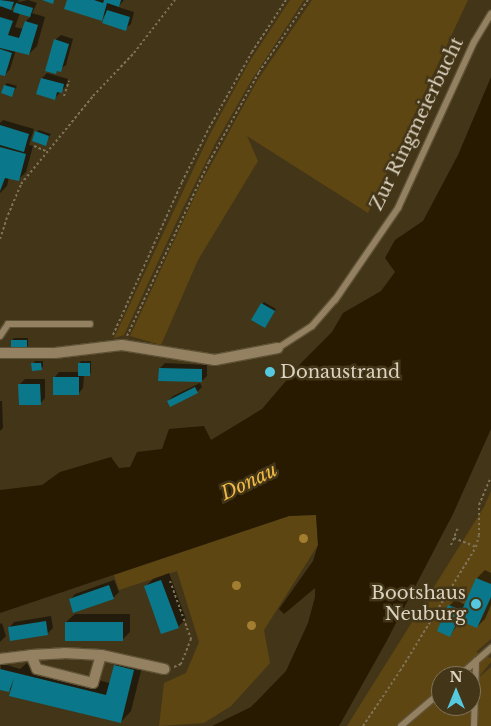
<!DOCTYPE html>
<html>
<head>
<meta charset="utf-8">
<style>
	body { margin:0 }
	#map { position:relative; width:491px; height:726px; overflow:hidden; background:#433517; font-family:"Libre Baskerville",serif }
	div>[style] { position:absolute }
	.green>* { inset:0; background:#5e4613 }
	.water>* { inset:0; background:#271a01 }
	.shadow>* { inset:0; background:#0007 }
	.building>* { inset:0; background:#0a788a }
	.path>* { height:2px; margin-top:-1px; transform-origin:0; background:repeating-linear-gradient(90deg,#7e7259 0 2.5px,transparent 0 5px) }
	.roads { filter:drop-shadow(1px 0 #5e5136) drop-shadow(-1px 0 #5e5136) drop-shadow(0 1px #5e5136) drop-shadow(0 -1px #5e5136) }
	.service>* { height:6px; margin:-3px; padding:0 3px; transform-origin:3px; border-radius:3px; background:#938161 }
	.minor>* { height:10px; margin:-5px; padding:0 5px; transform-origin:5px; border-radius:5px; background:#938161 }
	.trees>* { width:9px; height:9px; margin:-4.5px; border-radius:50%; background:#a27e30 }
	.dots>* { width:14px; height:14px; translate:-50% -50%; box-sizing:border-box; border:2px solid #433517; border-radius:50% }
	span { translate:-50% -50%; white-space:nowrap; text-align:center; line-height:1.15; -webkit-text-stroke:5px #433517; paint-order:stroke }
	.street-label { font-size:18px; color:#dbd2c1 }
	.poi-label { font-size:18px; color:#dbd2c1 }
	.left { translate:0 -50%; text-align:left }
	.right { translate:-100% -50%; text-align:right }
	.water-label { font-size:19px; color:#f1ba46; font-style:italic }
	.north { position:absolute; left:431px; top:666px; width:50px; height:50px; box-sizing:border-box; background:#433517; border:1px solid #80745b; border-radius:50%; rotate:0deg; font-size:14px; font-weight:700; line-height:20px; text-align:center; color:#dbd2c1 }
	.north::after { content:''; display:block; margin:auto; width:18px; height:22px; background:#56c9e1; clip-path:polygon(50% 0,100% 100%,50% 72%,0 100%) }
</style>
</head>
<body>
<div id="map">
	<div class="green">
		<div style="clip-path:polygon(290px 0,304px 0,251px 81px,215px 144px,183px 208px,124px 335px,114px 338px,209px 136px,248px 64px)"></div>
		<div style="clip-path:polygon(312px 0,468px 0,368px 213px,247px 136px,258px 161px,198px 260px,161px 345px,130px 336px,200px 185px,257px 81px)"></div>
		<div style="clip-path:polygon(evenodd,491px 491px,491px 639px,476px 652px,491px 658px,491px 662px,477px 679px,491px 667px,491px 726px,347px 726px,484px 507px,491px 491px,441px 676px,471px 676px,471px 706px,441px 706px,441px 676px)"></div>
		<div style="clip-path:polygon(316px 514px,318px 545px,264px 630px,270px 663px,231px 706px,204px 723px,159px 726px,164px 683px,186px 673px,199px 642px,177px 571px,119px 590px,114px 575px,289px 516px)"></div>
	</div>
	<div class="water">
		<div style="clip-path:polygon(491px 77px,491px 429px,453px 514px,385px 644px,339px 726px,212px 726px,251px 707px,286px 671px,308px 623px,315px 597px,315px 588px,284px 614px,279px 609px,313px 561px,318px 545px,316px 515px,289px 516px,0 613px,0 490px,42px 485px,60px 472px,111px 457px,119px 468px,130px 467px,137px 452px,162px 449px,169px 429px,204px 426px,211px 440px,262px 409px,303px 361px,332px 332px,343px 313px,381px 291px,395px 272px,385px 258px,395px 240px,423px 221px,458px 155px)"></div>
	</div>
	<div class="shadow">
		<div style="clip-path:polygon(evenodd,0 0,19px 0,18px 2px,28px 0,37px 3px,32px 13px,45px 17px,37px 46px,29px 54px,16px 50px,10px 69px,5px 75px,0 73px,0 7px,2px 6px,0 0,18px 2px,15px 11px,10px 10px,18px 2px,0 0,20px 13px,31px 16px,26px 21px,23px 29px,15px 27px,20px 13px)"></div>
		<div style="clip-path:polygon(68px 0,124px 0,118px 7px,134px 12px,131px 24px,125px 29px,106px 14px,101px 19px)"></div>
		<div style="clip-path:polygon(61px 35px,73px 39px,66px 65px,56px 72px,55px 40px)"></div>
		<div style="clip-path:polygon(47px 73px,68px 79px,66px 86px,55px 98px,42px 78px)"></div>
		<div style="clip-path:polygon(7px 83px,17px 86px,12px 95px,5px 85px)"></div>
		<div style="clip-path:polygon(3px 120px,34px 129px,29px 145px,33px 146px,26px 172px,18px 180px,9px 177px,7px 186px,0 193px,0 123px)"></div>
		<div style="clip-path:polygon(39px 130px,51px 134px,45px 144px,36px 132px)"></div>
		<div style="clip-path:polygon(264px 302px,276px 309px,267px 324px,262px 304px)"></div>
		<div style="clip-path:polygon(14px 338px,28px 338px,28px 346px,26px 348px,12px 340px)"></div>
		<div style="clip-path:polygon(35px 361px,43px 361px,43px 367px,41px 369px,33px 364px)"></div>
		<div style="clip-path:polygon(81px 361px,91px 361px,91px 373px,84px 375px,83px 388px,78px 394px,54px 378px,59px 372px,79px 372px,79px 364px)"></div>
		<div style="clip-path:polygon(165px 363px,207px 365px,207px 376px,202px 381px,160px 368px)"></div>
		<div style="clip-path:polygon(25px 379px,45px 379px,45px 398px,40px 404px,19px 385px)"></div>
		<div style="clip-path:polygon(200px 383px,202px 387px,197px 392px,168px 401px,173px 396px)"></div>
		<div style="clip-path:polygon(0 401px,2px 401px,3px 428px,0 431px)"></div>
		<div style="clip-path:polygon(485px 570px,491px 573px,491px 605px,485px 619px,477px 627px,460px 620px,450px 636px,439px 631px,450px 605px,455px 600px,466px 605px,477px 578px)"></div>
		<div style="clip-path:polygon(169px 573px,186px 619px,178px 627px,145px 587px,153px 579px)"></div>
		<div style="clip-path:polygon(114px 580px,119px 592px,113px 598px,70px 600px,75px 594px)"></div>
		<div style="clip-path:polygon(75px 614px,130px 614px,130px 632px,122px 640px,66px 622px)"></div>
		<div style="clip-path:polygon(51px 616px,53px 628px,48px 633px,9px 628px,14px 622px)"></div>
		<div style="clip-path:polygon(2px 623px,6px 636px,0 642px,0 624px)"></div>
		<div style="clip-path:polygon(125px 655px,144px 659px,131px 711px,121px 722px,13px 687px,9px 691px,0 688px,1px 663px,20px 669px,27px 663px,110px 683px,115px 665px)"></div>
	</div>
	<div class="building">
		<div style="clip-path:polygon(0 0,14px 2px,11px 10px,0 6px)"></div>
		<div style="clip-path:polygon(42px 0,54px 0,53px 4px)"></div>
		<div style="clip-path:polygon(67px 0,94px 0,103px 3px,104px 0,121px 0,119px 7px,107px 3px,102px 21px,64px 9px)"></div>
		<div style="clip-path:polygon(16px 3px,33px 8px,30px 17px,13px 12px)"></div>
		<div style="clip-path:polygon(107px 10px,130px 17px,126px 31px,102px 23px)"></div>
		<div style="clip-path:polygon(0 17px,13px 21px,8px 35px,19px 38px,25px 21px,38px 25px,29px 55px,0 48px)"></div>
		<div style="clip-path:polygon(54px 39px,69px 44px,61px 72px,57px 71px,56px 74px,45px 71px)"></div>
		<div style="clip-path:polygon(0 49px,12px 53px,5px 76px,0 75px)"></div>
		<div style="clip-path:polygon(41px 78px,64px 84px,62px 93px,57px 92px,55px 100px,36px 94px)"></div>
		<div style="clip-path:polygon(4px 85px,15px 88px,12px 97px,1px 93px)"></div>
		<div style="clip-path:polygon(0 125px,29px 134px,24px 152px,0 145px)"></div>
		<div style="clip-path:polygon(35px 131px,49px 136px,46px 146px,32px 141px)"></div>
		<div style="clip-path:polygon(0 147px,26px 154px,19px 181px,5px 178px,0 191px)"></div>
		<div style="clip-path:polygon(261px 303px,275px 311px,265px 328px,251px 320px)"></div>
		<div style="clip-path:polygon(11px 340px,27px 340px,27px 350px,11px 349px)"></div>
		<div style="clip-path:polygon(31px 363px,41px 363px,42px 370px,32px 371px)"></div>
		<div style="clip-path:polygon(78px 363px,90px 363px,90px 376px,78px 376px)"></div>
		<div style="clip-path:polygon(159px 368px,202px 369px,202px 382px,158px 381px)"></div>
		<div style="clip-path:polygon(53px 377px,79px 377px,79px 395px,53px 395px)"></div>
		<div style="clip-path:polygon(18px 384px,40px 384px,41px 405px,19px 405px)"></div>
		<div style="clip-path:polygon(195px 387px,198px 393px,170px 407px,167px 401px)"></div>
		<div style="clip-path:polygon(476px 578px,491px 584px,491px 597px,477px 628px,458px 620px,450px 637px,437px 631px,448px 605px,462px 610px)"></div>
		<div style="clip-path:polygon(161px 580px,179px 628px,161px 634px,144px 586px)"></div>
		<div style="clip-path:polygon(109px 585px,114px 599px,73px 613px,69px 599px)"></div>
		<div style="clip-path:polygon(46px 621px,48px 635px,10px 641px,8px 627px)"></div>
		<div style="clip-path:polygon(65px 622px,123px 622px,123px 641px,65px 641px)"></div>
		<div style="clip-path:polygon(114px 665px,134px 670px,121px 723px,9px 696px,14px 678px,9px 692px,0 690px,0 669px,106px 695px)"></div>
	</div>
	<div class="path">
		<div style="left:64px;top:96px;width:16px;rotate:-72deg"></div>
		<div style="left:34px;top:146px;width:13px;rotate:23deg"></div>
		<div style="left:0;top:239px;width:25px;rotate:-72deg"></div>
		<div style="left:8px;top:215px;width:34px;rotate:-67deg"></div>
		<div style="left:21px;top:184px;width:114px;rotate:-50.7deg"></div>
		<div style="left:93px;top:96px;width:59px;rotate:-46.4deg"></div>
		<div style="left:134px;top:53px;width:67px;rotate:-52.3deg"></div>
		<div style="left:113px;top:335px;width:168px;rotate:-65.7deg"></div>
		<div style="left:182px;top:182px;width:60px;rotate:-63.4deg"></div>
		<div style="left:209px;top:128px;width:87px;rotate:-60.5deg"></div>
		<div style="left:252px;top:52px;width:62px;rotate:-56.8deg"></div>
		<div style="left:127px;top:336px;width:192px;rotate:-64.8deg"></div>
		<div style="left:209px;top:162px;width:103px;rotate:-60.9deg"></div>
		<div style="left:259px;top:72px;width:87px;rotate:-55.8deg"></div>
		<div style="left:454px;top:538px;width:24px;rotate:22deg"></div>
		<div style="left:451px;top:545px;width:18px;rotate:-68deg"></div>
		<div style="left:170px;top:581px;width:62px;rotate:70.1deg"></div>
		<div style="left:191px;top:639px;width:27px;rotate:112deg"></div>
		<div style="left:181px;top:664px;width:8px;rotate:157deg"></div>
		<div style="left:363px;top:726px;width:66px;rotate:-56.1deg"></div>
		<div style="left:400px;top:671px;width:145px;rotate:-58.5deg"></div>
		<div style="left:476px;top:547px;width:12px;rotate:-76deg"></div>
		<div style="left:479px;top:535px;width:30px;rotate:-90deg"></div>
		<div style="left:479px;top:505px;width:30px;rotate:-67deg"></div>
	</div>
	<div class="roads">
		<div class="service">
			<div style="left:0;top:336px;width:14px;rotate:-56deg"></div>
			<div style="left:8px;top:324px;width:82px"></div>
			<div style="left:278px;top:348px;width:40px;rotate:-32.9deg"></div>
			<div style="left:312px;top:326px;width:35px;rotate:-49deg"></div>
			<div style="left:335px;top:300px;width:112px;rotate:-55.6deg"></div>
			<div style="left:398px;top:208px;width:183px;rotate:-65.4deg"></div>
			<div style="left:474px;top:42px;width:33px;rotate:-59deg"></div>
			<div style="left:459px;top:676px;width:43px;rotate:-41.2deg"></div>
			<div style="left:401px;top:726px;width:52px;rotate:-40.4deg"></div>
			<div style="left:474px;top:726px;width:65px;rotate:-88.2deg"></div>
		</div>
		<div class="minor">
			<div style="left:0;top:353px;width:55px"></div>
			<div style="left:55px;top:353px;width:67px;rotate:-6.8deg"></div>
			<div style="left:122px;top:345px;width:94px;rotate:9.2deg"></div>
			<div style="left:215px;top:360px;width:64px;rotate:-10.8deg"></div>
			<div style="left:101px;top:655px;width:65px;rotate:12.5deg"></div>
			<div style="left:0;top:659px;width:31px;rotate:-7deg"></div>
			<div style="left:31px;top:655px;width:33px;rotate:-3deg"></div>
			<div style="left:64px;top:653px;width:37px;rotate:3deg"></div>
			<div style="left:101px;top:655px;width:29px;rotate:106deg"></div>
			<div style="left:93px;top:683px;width:58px;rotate:-166deg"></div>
			<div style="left:37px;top:669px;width:15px;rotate:-113deg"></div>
		</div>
	</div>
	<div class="trees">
		<div style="left:303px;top:538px"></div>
		<div style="left:236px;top:585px"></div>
		<div style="left:251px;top:625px"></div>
	</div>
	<div class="dots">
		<div style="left:270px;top:372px;background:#56c9e1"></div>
		<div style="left:476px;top:604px;background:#56c9e1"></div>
	</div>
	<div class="street-label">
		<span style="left:417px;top:124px;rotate:-64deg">Zur Ringmeierbucht</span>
	</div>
	<div class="poi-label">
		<span class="left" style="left:280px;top:372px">Donaustrand</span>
		<span class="right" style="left:466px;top:604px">Bootshaus<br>Neuburg</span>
	</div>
	<div class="water-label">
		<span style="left:249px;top:482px;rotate:-26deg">Donau</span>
	</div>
	<div class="north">N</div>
</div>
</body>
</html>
